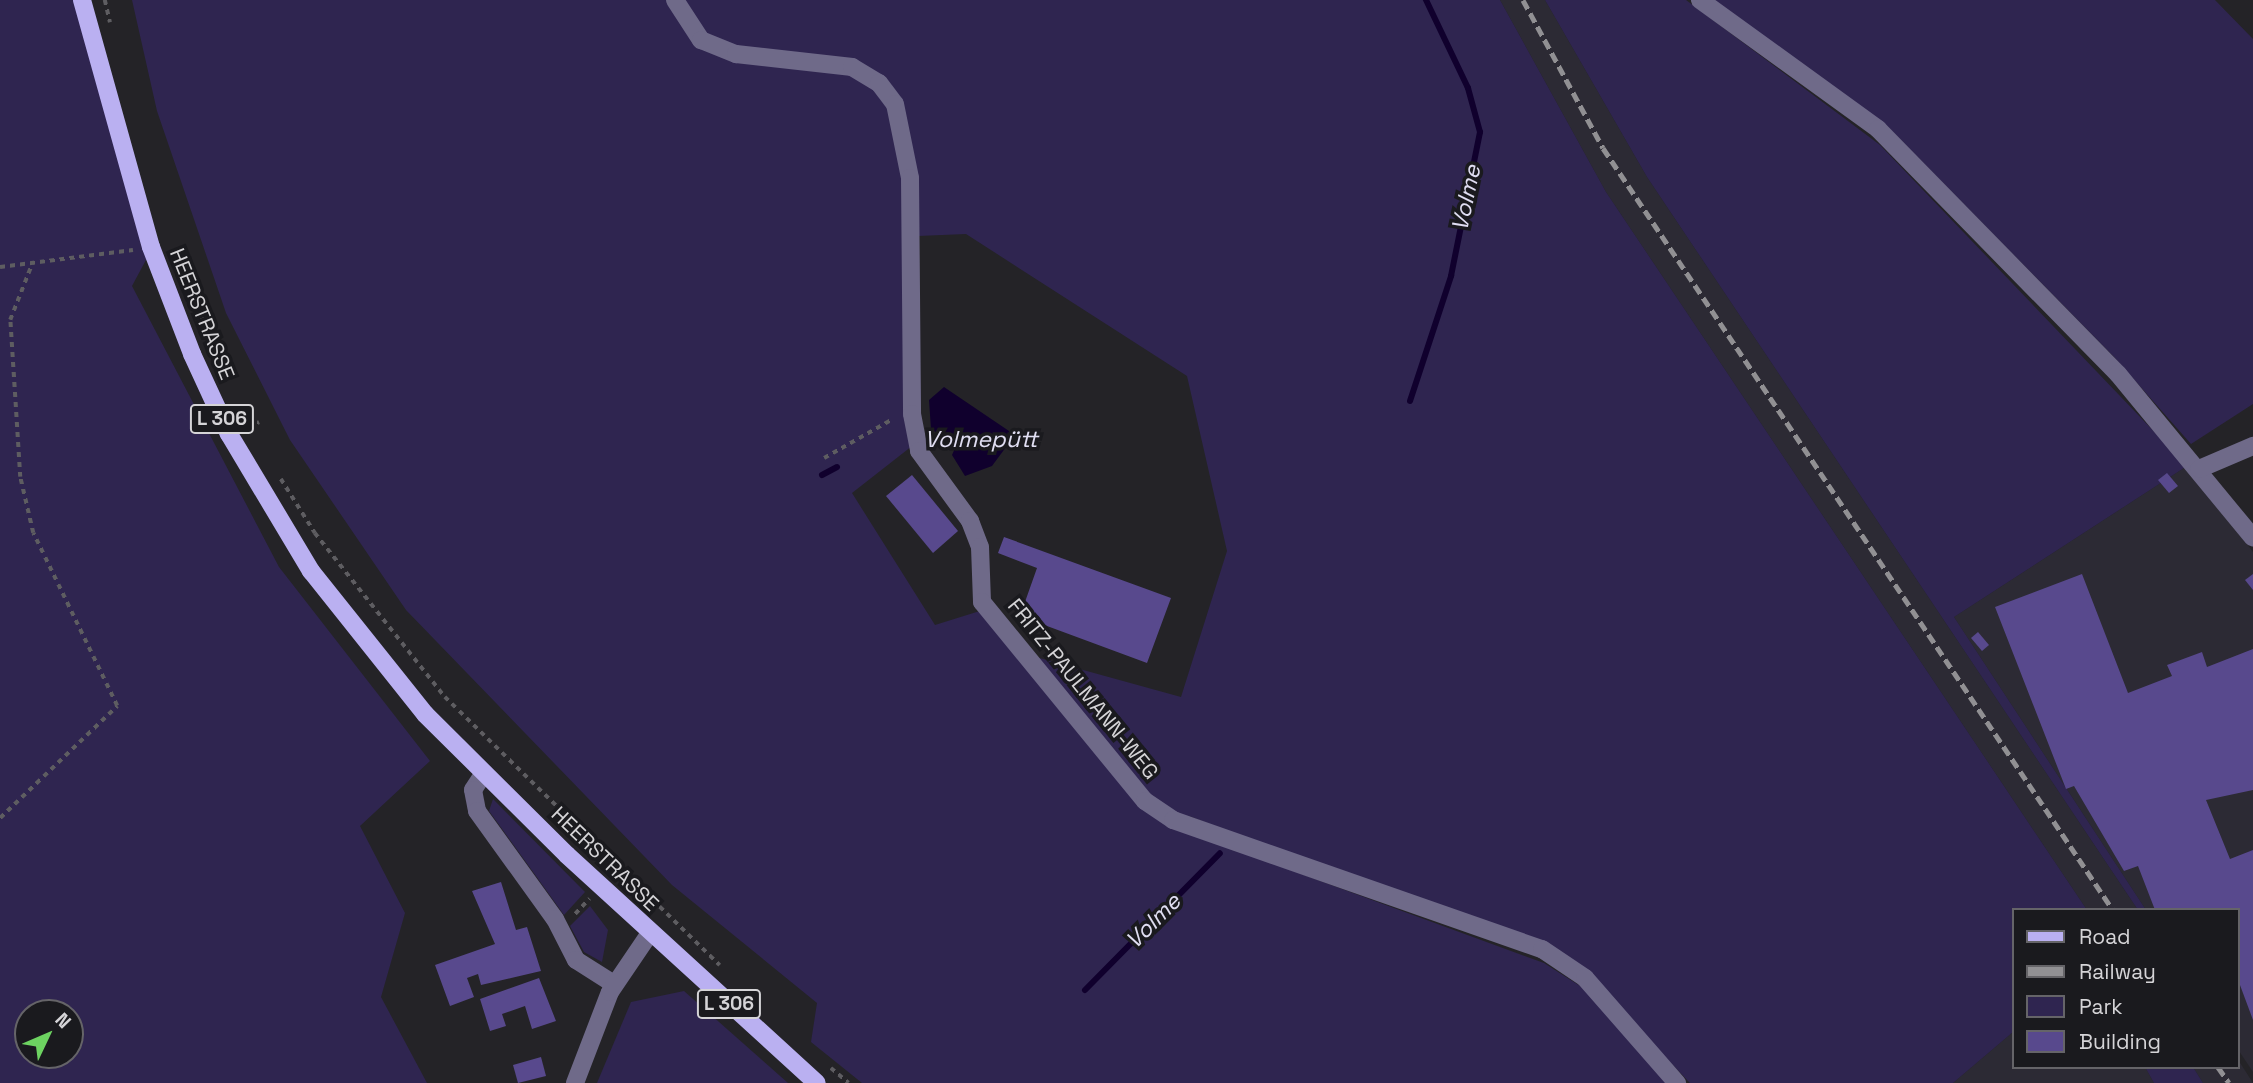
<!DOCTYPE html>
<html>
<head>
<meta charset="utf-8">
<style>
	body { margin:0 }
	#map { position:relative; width:2253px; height:1083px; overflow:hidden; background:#242327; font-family:"Space Grotesk",sans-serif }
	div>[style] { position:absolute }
	.built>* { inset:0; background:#2c2a34 }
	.green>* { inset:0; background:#2f2550 }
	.water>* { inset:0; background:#10002d }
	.stream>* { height:6px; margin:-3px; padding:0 3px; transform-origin:3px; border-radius:3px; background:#10002d }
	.building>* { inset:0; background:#58498d }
	.path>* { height:3.5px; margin-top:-1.75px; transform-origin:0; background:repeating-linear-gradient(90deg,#5e5d61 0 5px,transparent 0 10px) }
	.minor>* { height:18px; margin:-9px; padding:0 9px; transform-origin:9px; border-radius:9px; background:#6f6a89 }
	.major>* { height:18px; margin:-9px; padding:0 9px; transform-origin:9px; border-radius:9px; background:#bab0f1 }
	.rail>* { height:5px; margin-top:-2.5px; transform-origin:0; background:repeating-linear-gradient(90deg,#919093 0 10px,transparent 0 15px) }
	span { translate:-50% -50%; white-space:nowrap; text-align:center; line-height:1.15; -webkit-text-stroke:7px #1a1a1e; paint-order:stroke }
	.shield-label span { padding:2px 5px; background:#1a1a1e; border:2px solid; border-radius:5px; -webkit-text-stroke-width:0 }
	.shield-label { font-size:19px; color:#d5d4d7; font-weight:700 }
	.street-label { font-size:21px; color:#d5d4d7 }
	.water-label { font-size:23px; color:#e0def2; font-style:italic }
	.legend { position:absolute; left:2012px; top:908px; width:228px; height:161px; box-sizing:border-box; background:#1a1a1e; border:2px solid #656468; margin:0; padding:9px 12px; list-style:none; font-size:21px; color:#d5d4d7 }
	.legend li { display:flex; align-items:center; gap:14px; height:35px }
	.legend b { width:35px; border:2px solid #656468 }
	.north { position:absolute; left:14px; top:999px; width:70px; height:70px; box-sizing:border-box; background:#1a1a1e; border:2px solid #656468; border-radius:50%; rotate:46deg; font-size:19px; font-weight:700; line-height:28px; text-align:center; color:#d5d4d7 }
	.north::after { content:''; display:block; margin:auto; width:24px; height:32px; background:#6dd361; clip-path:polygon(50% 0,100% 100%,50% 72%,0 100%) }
</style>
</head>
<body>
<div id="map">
	<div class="built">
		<div style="clip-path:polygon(1500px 0,1545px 0,1647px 177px,2138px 910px,2087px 910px,1606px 192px)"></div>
		<div style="clip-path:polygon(2187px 466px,2253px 552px,2253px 1072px,2237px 1048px,2237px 910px,2146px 910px,1954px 617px)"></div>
		<div style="clip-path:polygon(2013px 1032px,2013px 1067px,2145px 1067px,2154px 1083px,1953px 1083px)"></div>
		<div style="clip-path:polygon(2237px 1058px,2253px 1083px,2203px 1083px,2193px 1067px,2237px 1067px)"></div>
	</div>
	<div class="green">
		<div style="clip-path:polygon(evenodd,0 0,74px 0,147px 258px,132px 286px,279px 567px,430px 761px,360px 826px,405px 913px,381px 997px,427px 1083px,0 1083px,0 0,28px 1013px,70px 1013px,70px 1055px,28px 1055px,28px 1013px)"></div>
		<div style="clip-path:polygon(evenodd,132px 0,1500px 0,1606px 192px,2087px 910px,2013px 910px,2013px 1032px,1953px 1083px,1690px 1083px,1580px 968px,1189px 816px,1241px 852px,1544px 963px,1588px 991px,1669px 1083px,862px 1083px,811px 1042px,817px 1003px,672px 885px,406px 610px,290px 440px,226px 313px,157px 111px,132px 0,966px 234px,1187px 376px,1227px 551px,1181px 697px,1018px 652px,983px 610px,935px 625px,852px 493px,921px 439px,918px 236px,966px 234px)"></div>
		<div style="clip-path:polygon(1545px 0,1686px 0,1880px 145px,2187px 466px,1954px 617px,2146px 910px,2138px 910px,1647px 177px)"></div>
		<div style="clip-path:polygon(1713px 0,2215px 0,2253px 39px,2253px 404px,2191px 444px,2114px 357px,1888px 127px)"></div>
		<div style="clip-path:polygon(493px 799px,585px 892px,564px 915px,489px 811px)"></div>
		<div style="clip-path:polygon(590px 906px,608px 930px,602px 962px,584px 952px,570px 926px)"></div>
		<div style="clip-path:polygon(684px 991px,788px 1083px,597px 1083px,631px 1002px)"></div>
		<div style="clip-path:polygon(2145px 1067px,2193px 1067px,2203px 1083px,2154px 1083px)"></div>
	</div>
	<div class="water">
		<div style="clip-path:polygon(944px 387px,1009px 431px,1009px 443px,992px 466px,965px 476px,952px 455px,956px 446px,931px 429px,929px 400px)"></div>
	</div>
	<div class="stream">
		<div style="left:1410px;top:401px;width:132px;rotate:-71.8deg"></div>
		<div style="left:1451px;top:276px;width:147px;rotate:-78.6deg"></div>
		<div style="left:1480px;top:132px;width:46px;rotate:-105.3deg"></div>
		<div style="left:1468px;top:88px;width:98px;rotate:-115.5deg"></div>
		<div style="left:822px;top:475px;width:17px;rotate:-28deg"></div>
		<div style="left:1085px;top:990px;width:192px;rotate:-45.4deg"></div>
	</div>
	<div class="building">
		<div style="clip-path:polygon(2167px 473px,2178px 486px,2169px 493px,2158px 480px)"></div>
		<div style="clip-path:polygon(912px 475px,958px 531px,933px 553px,886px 496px)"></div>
		<div style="clip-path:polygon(1004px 537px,1171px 598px,1147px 663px,1020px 616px,1037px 568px,998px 553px)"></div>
		<div style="clip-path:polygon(2082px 574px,2128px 693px,2172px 676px,2167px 665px,2202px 652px,2207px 667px,2253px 649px,2253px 790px,2206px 800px,2230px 859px,2253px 850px,2253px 1020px,2237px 977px,2237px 910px,2155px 910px,2138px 866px,2124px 871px,2074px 786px,2066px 789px,1995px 607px)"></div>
		<div style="clip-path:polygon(2253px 574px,2253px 590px,2245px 580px)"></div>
		<div style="clip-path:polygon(1978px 632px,1989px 645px,1982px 651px,1971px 638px)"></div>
		<div style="clip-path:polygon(501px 882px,516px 930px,527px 927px,541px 971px,481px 985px,478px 974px,467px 978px,474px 997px,450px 1006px,435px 965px,495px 944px,472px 891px)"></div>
		<div style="clip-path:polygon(539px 978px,556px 1021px,532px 1029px,525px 1006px,502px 1014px,506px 1026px,490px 1031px,480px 999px)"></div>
		<div style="clip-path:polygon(541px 1057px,546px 1076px,518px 1083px,513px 1065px)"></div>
	</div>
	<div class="path">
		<div style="left:105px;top:0;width:23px;rotate:77deg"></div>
		<div style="left:0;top:267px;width:134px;rotate:-7.3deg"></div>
		<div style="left:183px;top:271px;width:104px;rotate:67.9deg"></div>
		<div style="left:248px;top:427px;width:12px;rotate:-24deg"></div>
		<div style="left:824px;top:458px;width:79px;rotate:-29.5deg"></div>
		<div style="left:281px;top:479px;width:64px;rotate:57.8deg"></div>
		<div style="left:315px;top:533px;width:209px;rotate:51.6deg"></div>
		<div style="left:445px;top:697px;width:384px;rotate:44.3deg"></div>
		<div style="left:0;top:818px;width:162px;rotate:-43.7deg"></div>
		<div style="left:117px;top:706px;width:192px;rotate:-115.9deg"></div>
		<div style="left:33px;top:533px;width:57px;rotate:-103.1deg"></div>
		<div style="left:20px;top:477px;width:157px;rotate:-93.6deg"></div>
		<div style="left:10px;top:320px;width:60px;rotate:-68.6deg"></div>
		<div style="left:575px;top:914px;width:21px;rotate:-47deg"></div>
		<div style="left:831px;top:1068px;width:23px;rotate:40deg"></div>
	</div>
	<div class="minor">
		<div style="left:675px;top:0;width:48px;rotate:57deg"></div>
		<div style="left:701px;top:40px;width:38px;rotate:22deg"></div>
		<div style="left:736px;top:54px;width:117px;rotate:6.4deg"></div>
		<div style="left:852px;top:67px;width:31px;rotate:31deg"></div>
		<div style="left:879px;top:83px;width:26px;rotate:53deg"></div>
		<div style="left:895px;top:104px;width:76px;rotate:78.5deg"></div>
		<div style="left:910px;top:178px;width:236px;rotate:89.5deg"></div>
		<div style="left:912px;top:414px;width:38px;rotate:79deg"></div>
		<div style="left:919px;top:451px;width:87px;rotate:53.9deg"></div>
		<div style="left:970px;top:521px;width:28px;rotate:69deg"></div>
		<div style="left:980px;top:547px;width:55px;rotate:87.9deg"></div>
		<div style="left:982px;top:602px;width:257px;rotate:50.7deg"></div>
		<div style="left:1145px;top:801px;width:34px;rotate:34deg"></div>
		<div style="left:1173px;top:820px;width:391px;rotate:19.3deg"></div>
		<div style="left:1542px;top:949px;width:52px;rotate:34deg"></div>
		<div style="left:1585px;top:978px;width:140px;rotate:48.8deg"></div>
		<div style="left:1700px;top:0;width:220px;rotate:35.9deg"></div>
		<div style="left:1878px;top:129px;width:343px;rotate:45.6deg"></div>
		<div style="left:2118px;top:374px;width:212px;rotate:50.5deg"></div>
		<div style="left:2199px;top:469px;width:59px;rotate:-23.1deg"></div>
		<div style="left:484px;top:773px;width:20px;rotate:123deg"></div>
		<div style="left:473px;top:790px;width:21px;rotate:79deg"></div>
		<div style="left:477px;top:811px;width:133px;rotate:54.2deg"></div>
		<div style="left:555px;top:919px;width:46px;rotate:62.9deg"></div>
		<div style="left:576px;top:960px;width:45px;rotate:32.3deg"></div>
		<div style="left:575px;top:1083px;width:97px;rotate:-69deg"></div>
		<div style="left:610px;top:992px;width:71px;rotate:-55.9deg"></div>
	</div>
	<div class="major">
		<div style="left:82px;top:0;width:256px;rotate:74.4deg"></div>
		<div style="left:151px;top:247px;width:115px;rotate:69deg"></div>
		<div style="left:192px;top:354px;width:88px;rotate:65.2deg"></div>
		<div style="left:229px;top:434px;width:160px;rotate:59.1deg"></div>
		<div style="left:311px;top:571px;width:183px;rotate:51.4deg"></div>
		<div style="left:425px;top:714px;width:200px;rotate:44.8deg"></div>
		<div style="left:567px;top:855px;width:338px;rotate:42.4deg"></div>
	</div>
	<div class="rail">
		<div style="left:1523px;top:0;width:168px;rotate:61.6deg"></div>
		<div style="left:1603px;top:148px;width:917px;rotate:56.21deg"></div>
		<div style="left:2218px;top:1067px;width:19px;rotate:55deg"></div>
	</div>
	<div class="shield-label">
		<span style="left:222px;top:419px">L 306</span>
		<span style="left:729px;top:1004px">L 306</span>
	</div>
	<div class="street-label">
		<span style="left:202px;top:314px;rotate:68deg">HEERSTRASSE</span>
		<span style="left:1083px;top:689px;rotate:51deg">FRITZ-PAULMANN-WEG</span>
		<span style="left:605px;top:859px;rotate:44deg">HEERSTRASSE</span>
	</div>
	<div class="water-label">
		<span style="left:1466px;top:198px;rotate:-78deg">Volme</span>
		<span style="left:981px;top:439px">Volmepütt</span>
		<span style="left:1153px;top:921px;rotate:-45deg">Volme</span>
	</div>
	<ul class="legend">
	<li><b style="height:9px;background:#bab0f1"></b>Road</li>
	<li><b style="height:9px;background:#919093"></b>Railway</li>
	<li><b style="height:19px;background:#2f2550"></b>Park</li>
	<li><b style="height:19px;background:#58498d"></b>Building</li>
	</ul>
	<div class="north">N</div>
</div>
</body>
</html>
